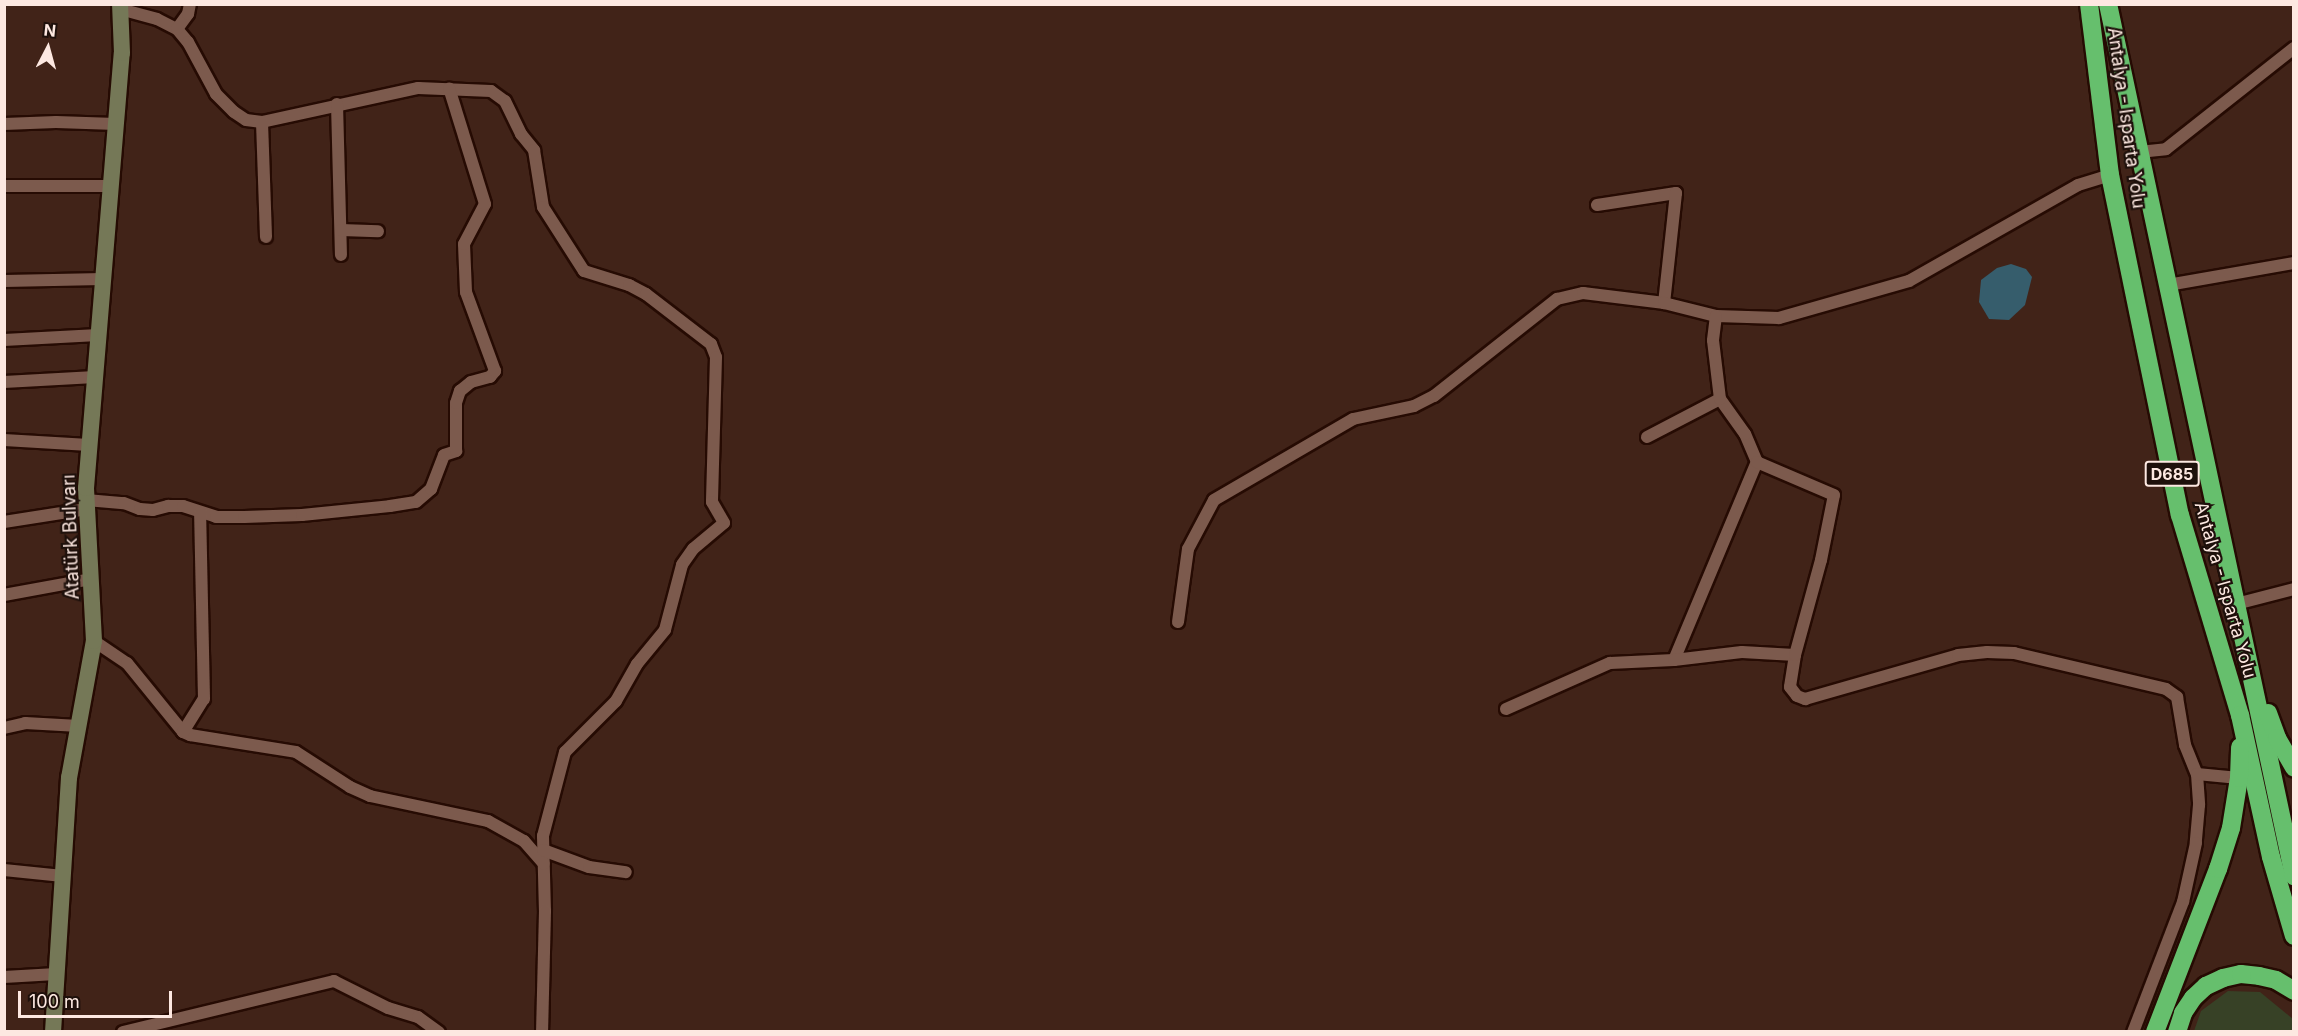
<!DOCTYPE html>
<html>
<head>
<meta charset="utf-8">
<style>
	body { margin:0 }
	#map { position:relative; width:2298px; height:1036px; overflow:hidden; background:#412318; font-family:Inter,sans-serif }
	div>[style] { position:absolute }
	.green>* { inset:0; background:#374126 }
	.water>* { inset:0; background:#365d6c }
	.roads { filter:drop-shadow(2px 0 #260b03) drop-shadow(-2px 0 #260b03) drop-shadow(0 2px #260b03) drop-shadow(0 -2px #260b03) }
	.street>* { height:12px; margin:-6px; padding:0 6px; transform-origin:6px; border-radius:6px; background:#7c5a4d }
	.secondary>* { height:16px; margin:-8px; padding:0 8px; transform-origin:8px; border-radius:8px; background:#757857 }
	.highway>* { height:18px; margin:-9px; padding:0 9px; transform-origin:9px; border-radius:9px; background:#66bf6d }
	span { translate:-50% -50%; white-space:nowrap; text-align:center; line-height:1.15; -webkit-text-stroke:4.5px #1e100b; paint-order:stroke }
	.shield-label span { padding:2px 4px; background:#1e100b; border:2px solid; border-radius:4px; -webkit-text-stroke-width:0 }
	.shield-label { font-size:16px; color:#fde8e1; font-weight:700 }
	.street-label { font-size:18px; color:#fde8e1 }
	.frame { position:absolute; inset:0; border:6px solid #fde8e1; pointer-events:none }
	.north { position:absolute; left:18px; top:18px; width:60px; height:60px; -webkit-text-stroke:4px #1e100b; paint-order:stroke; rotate:6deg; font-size:16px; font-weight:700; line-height:24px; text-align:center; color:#fde8e1 }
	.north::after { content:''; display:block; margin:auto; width:21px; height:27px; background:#fde8e1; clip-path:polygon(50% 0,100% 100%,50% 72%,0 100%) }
	.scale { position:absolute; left:18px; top:991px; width:154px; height:27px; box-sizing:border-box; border:3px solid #fde8e1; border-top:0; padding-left:8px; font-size:18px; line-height:21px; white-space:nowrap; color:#fde8e1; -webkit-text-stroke:4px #1e100b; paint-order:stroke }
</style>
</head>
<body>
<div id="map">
	<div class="green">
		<div style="clip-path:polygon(2228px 991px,2260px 992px,2293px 1019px,2293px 1031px,2194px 1031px,2201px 1011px)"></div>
	</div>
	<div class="water">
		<div style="clip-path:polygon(2011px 264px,2026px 269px,2032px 277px,2025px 305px,2009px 320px,1989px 319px,1979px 302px,1981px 280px,1997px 268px)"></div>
	</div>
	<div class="roads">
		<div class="street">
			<div style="left:120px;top:9px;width:38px;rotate:15deg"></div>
			<div style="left:157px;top:19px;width:22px;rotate:27deg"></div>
			<div style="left:177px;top:29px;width:17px;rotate:50deg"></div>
			<div style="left:188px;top:42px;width:59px;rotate:61.7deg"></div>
			<div style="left:216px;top:94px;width:25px;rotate:45deg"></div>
			<div style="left:234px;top:112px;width:14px;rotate:34deg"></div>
			<div style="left:246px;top:120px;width:16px;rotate:7deg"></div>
			<div style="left:262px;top:122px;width:160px;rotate:-12.3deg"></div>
			<div style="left:418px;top:88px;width:73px;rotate:2.4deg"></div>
			<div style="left:491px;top:91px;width:17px;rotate:36deg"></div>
			<div style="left:505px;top:101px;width:37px;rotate:64deg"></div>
			<div style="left:521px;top:134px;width:21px;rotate:51deg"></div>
			<div style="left:534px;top:150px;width:58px;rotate:81deg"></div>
			<div style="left:543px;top:207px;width:76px;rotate:57.4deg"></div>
			<div style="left:584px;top:271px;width:47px;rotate:17.3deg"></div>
			<div style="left:629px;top:285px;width:19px;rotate:28deg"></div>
			<div style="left:646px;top:294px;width:82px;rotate:37.6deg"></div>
			<div style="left:711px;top:344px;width:14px;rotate:69deg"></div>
			<div style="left:716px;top:357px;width:145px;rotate:91.6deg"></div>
			<div style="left:712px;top:502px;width:24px;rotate:60deg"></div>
			<div style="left:724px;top:523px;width:40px;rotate:140deg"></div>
			<div style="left:693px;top:549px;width:19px;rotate:125deg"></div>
			<div style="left:682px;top:565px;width:67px;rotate:104.7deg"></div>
			<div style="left:665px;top:630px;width:44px;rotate:129.5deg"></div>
			<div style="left:637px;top:664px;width:43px;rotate:119.6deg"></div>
			<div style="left:616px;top:701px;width:72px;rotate:135deg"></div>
			<div style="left:565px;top:752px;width:87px;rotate:104.7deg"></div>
			<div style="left:543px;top:836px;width:75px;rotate:88.5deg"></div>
			<div style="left:545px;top:911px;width:121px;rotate:91.4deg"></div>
			<div style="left:177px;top:29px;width:19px;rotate:-54deg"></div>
			<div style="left:188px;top:14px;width:10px;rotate:-79deg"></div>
			<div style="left:337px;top:104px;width:151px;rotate:88.5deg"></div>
			<div style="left:262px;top:122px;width:115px;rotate:88deg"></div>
			<div style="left:4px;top:124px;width:52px;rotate:-2.2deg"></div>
			<div style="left:56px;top:122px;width:60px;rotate:1.9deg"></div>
			<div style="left:2139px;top:152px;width:27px;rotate:-6deg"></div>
			<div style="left:2166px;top:149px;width:163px;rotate:-38.3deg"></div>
			<div style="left:4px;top:186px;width:106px"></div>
			<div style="left:1597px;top:205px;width:80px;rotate:-8.6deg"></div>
			<div style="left:1676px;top:193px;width:111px;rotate:96.2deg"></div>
			<div style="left:341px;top:230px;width:37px;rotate:2deg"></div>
			<div style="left:4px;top:281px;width:99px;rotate:-1.2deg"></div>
			<div style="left:2168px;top:285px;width:128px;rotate:-9.9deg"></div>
			<div style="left:4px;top:340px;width:94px;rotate:-3deg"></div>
			<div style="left:4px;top:382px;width:91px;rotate:-3.1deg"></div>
			<div style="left:1647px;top:437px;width:82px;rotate:-27.5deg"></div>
			<div style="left:4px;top:440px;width:85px;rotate:3.4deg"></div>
			<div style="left:86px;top:500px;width:38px;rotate:5deg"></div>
			<div style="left:124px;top:503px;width:17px;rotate:21deg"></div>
			<div style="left:140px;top:509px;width:13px;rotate:4deg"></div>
			<div style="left:153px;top:510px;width:16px;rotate:-15deg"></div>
			<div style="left:168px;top:506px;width:15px"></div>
			<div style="left:183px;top:506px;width:35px;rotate:18deg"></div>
			<div style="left:216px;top:517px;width:28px"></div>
			<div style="left:244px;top:517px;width:58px;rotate:-2deg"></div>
			<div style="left:302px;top:515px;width:88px;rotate:-5.8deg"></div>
			<div style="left:390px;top:506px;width:26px;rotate:-9deg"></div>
			<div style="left:416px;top:502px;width:20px;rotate:-41deg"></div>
			<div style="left:431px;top:489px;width:36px;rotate:-69deg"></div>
			<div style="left:444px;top:455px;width:13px;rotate:-18deg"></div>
			<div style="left:456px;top:451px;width:48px;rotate:-90deg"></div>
			<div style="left:456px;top:403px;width:13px;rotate:-72deg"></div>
			<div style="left:460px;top:391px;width:14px;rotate:-39deg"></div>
			<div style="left:471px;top:382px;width:20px;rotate:-15deg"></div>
			<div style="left:490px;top:377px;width:8px;rotate:-50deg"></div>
			<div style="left:495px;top:371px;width:84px;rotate:-110.2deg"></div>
			<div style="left:466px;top:292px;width:48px;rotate:-92.4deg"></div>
			<div style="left:464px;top:244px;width:45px;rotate:-62.3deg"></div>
			<div style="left:485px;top:204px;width:121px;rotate:-107.2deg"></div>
			<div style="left:4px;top:522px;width:84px;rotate:-8.9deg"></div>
			<div style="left:4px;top:595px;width:88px;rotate:-10.4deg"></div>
			<div style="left:2236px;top:604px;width:60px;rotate:-14.5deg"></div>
			<div style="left:1178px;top:622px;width:74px;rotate:-82.2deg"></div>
			<div style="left:1188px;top:549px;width:55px;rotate:-62deg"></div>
			<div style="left:1214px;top:500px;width:161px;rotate:-30.2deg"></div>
			<div style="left:1353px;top:419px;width:62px;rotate:-12deg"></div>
			<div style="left:1414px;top:406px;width:22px;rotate:-27deg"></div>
			<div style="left:1434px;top:396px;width:157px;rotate:-38.3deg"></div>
			<div style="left:1557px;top:299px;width:27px;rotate:-13deg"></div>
			<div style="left:1583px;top:293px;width:82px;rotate:7deg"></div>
			<div style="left:1664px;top:303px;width:54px;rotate:14deg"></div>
			<div style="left:1716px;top:316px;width:63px;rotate:1.8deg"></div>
			<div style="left:1779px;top:318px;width:135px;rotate:-15.9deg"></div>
			<div style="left:1909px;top:281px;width:194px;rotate:-29.6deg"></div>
			<div style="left:2078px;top:185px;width:34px;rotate:-17deg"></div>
			<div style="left:94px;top:641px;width:40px;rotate:34deg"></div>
			<div style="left:127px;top:663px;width:89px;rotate:50.9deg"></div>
			<div style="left:183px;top:732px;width:8px;rotate:23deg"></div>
			<div style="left:190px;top:735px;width:107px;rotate:9.1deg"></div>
			<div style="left:296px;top:752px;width:64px;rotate:32.9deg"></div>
			<div style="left:350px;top:787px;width:22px;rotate:24deg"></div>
			<div style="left:370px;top:796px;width:121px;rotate:12deg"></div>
			<div style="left:488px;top:821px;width:41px;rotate:29.1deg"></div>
			<div style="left:524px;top:841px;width:30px;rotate:49deg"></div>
			<div style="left:1795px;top:655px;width:32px;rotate:99deg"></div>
			<div style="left:1790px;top:687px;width:11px;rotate:52deg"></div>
			<div style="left:1797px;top:696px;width:9px;rotate:21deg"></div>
			<div style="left:1805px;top:699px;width:159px;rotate:-16deg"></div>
			<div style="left:1958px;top:655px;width:29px;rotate:-6deg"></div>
			<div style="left:1987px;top:652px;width:27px;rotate:2deg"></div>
			<div style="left:2014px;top:653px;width:156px;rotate:13.3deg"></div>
			<div style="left:2166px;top:689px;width:14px;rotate:36deg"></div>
			<div style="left:2177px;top:697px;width:49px;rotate:80.5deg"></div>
			<div style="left:2185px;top:745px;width:31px;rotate:68deg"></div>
			<div style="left:2197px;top:774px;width:31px;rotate:86deg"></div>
			<div style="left:2199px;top:805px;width:38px;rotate:95deg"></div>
			<div style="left:2196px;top:843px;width:60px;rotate:102.4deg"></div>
			<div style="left:2183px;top:902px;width:139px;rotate:111deg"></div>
			<div style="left:1674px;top:660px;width:215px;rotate:-67.3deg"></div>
			<div style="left:1757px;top:462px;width:30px;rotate:-113deg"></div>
			<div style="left:1745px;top:434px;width:43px;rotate:-125.5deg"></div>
			<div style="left:1720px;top:399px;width:59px;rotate:-96.8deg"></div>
			<div style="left:1713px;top:340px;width:24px;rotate:-83deg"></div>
			<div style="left:1506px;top:709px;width:114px;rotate:-23.9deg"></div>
			<div style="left:1610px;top:663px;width:64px;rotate:-2.7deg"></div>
			<div style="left:1674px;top:660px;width:68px;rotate:-6.7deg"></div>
			<div style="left:1742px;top:652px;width:53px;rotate:3.2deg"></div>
			<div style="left:1795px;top:655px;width:98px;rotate:-74.7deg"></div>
			<div style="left:1821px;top:560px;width:66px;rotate:-78.7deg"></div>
			<div style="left:1834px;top:495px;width:84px;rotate:-156.8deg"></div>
			<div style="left:4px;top:728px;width:22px;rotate:-13deg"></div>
			<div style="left:25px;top:723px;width:54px;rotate:3.2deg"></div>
			<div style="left:183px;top:732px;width:39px;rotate:-58deg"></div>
			<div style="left:204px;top:699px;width:186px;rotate:-91.2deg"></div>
			<div style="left:2197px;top:774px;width:42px;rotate:5.4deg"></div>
			<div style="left:543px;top:850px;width:49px;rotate:20.3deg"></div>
			<div style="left:589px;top:867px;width:37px;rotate:8deg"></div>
			<div style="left:4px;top:870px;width:59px;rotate:5.8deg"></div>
			<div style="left:4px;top:977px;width:52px;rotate:-3.3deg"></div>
			<div style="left:123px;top:1032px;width:217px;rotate:-13.6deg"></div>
			<div style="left:334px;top:981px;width:60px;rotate:26.6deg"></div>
			<div style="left:388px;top:1008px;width:31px;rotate:17deg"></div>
			<div style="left:418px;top:1017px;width:26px;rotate:36deg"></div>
		</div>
		<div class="secondary">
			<div style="left:53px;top:1032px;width:255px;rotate:-86.4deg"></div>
			<div style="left:69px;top:778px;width:139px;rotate:-79.7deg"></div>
			<div style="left:94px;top:641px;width:153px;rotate:-93deg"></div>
			<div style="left:86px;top:488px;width:436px;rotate:-85.3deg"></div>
			<div style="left:122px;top:53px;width:49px;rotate:-92.3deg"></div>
		</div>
		<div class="highway">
			<div style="left:2089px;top:4px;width:172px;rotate:83deg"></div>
			<div style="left:2110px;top:175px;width:347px;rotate:78.4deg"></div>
			<div style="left:2180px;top:515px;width:209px;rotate:73.3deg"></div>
			<div style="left:2240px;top:715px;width:145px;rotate:77.7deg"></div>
			<div style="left:2271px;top:857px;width:82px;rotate:73.8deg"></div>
			<div style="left:2108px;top:4px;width:892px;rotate:77.96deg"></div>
			<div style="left:2268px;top:713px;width:27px;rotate:70deg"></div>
			<div style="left:2277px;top:738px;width:34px;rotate:60deg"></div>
			<div style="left:2155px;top:1032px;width:175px;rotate:-68.9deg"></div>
			<div style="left:2218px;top:869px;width:43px;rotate:-72.4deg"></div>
			<div style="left:2231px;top:828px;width:51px;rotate:-80.9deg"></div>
			<div style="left:2239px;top:778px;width:31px;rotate:-88deg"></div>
			<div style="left:2177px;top:1032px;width:20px;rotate:-72deg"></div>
			<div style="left:2183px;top:1013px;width:18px;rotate:-56deg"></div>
			<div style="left:2193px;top:998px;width:18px;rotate:-43deg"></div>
			<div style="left:2206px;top:986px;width:19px;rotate:-25deg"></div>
			<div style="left:2223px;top:978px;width:18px;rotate:-13deg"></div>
			<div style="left:2241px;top:974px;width:18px;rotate:6deg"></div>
			<div style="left:2259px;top:976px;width:17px;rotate:13deg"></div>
			<div style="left:2276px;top:980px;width:21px;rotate:31deg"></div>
		</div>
	</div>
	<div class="shield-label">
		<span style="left:2172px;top:474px">D685</span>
	</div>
	<div class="street-label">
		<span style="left:2126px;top:118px;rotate:82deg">Antalya - Isparta Yolu</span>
		<span style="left:71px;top:537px;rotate:-92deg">Atatürk Bulvarı</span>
		<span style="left:2225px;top:590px;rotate:74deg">Antalya - Isparta Yolu</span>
	</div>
	<div class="frame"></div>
	<div class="north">N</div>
	<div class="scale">100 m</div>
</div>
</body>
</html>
